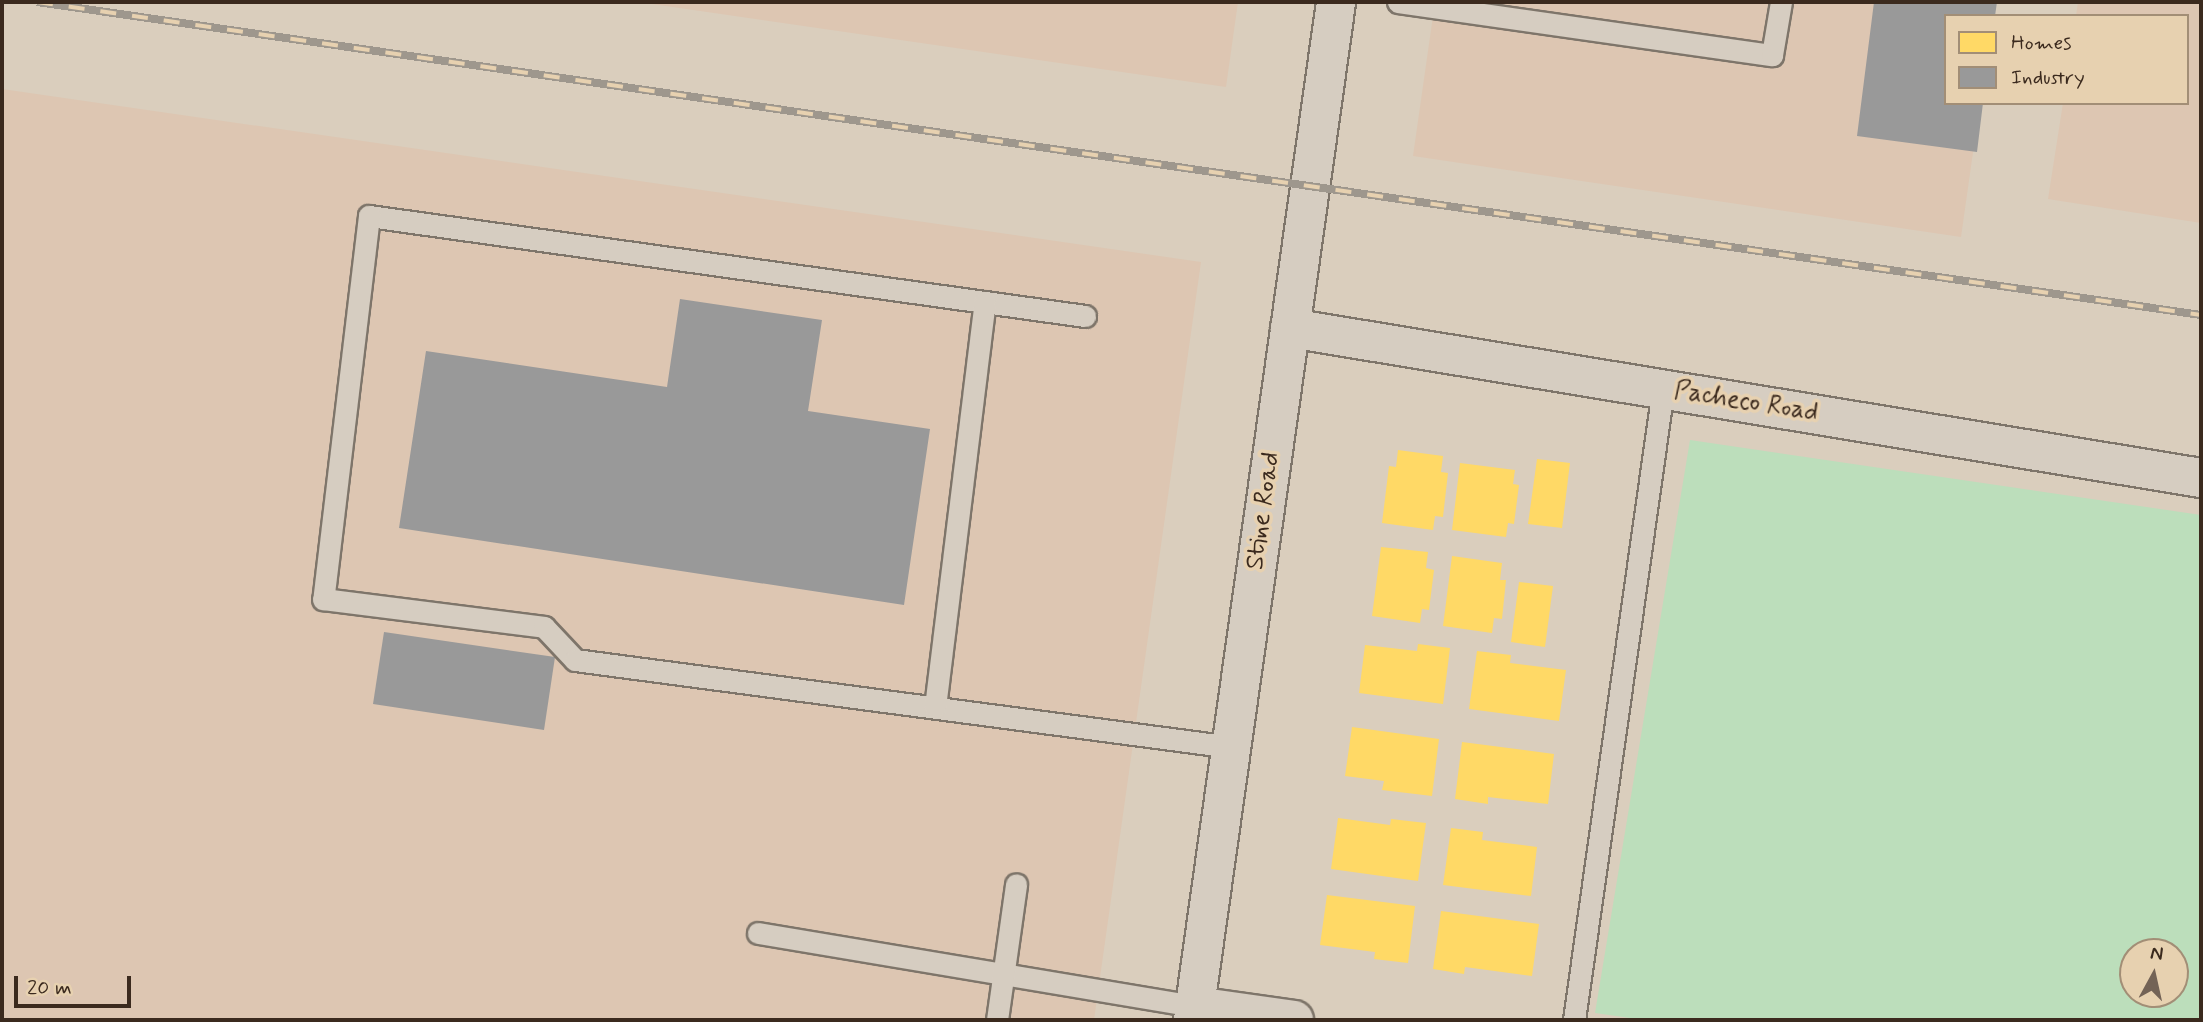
<!DOCTYPE html>
<html>
<head>
<meta charset="utf-8">
<style>
	body { margin:0 }
	#map { position:relative; width:2203px; height:1022px; overflow:hidden; background:#dacebd; font-family:Mynerve,sans-serif }
	div>[style] { position:absolute }
	.built>* { inset:0; background:#ddc6b2 }
	.green>* { inset:0; background:#bcdebb }
	.homes>* { inset:0; background:#ffd966 }
	.industry>* { inset:0; background:#999 }
	.roads { filter:drop-shadow(2px 0 #7e756a) drop-shadow(-2px 0 #7e756a) drop-shadow(0 2px #7e756a) drop-shadow(0 -2px #7e756a) }
	.lane>* { height:21px; margin:-10.5px; padding:0 10.5px; transform-origin:10.5px; border-radius:10.5px; background:#d6cdc1 }
	.street>* { height:38px; margin:-19px; padding:0 19px; transform-origin:19px; border-radius:19px; background:#d6cdc1 }
	.secondary>* { height:38px; margin:-19px; padding:0 19px; transform-origin:19px; border-radius:19px; background:#d6cdc1 }
	.rail>* { height:8px; margin-top:-4px; transform-origin:0; background:repeating-linear-gradient(90deg,#e7d1b0 0 16px,#9e978d 0 32px); box-sizing:border-box; border-block:2px solid #9e978d }
	span { translate:-50% -50%; white-space:nowrap; text-align:center; line-height:1.15; -webkit-text-stroke:7px #e7d1b0; paint-order:stroke }
	.street-label { font-size:26px; color:#3b2a1e }
	.frame { position:absolute; inset:0; border:4px solid #3b2a1e; pointer-events:none }
	.legend { position:absolute; left:1944px; top:14px; width:245px; height:91px; box-sizing:border-box; background:#e7d1b0; border:2px solid #a28e76; margin:0; padding:9px 12px; list-style:none; font-size:21px; color:#3b2a1e }
	.legend li { display:flex; align-items:center; gap:14px; height:35px }
	.legend b { width:35px; border:2px solid #a28e76 }
	.north { position:absolute; left:2119px; top:938px; width:70px; height:70px; box-sizing:border-box; background:#e7d1b0; border:2px solid #a28e76; border-radius:50%; rotate:8deg; font-size:19px; font-weight:700; line-height:28px; text-align:center; color:#3b2a1e }
	.north::after { content:''; display:block; margin:auto; width:24px; height:32px; background:#736356; clip-path:polygon(50% 0,100% 100%,50% 72%,0 100%) }
	.scale { position:absolute; left:14px; top:976px; width:117px; height:32px; box-sizing:border-box; border:4px solid #3b2a1e; border-top:0; padding-left:9px; font-size:21px; line-height:24px; white-space:nowrap; color:#3b2a1e; -webkit-text-stroke:5px #e7d1b0; paint-order:stroke }
</style>
</head>
<body>
<div id="map">
	<div class="built">
		<div style="clip-path:polygon(638px 2px,1238px 2px,1226px 87px)"></div>
		<div style="clip-path:polygon(1435px 2px,1994px 2px,1992px 16px,1946px 16px,1946px 103px,1980px 103px,1961px 237px,1413px 156px)"></div>
		<div style="clip-path:polygon(2078px 2px,2201px 2px,2201px 223px,2048px 199px,2063px 103px,2187px 103px,2187px 16px,2076px 16px)"></div>
		<div style="clip-path:polygon(2px 89px,1201px 262px,1094px 1020px,2px 1020px)"></div>
	</div>
	<div class="green">
		<div style="clip-path:polygon(evenodd,1690px 440px,2201px 515px,2201px 1020px,1644px 1020px,1595px 1013px,1690px 440px,2133px 952px,2175px 952px,2175px 994px,2133px 994px,2133px 952px)"></div>
	</div>
	<div class="homes">
		<div style="clip-path:polygon(1398px 450px,1443px 456px,1441px 472px,1448px 473px,1443px 517px,1435px 516px,1433px 530px,1382px 523px,1389px 466px,1396px 467px)"></div>
		<div style="clip-path:polygon(1537px 459px,1570px 463px,1562px 528px,1528px 524px)"></div>
		<div style="clip-path:polygon(1460px 463px,1515px 470px,1513px 484px,1519px 485px,1514px 524px,1508px 523px,1506px 537px,1452px 530px)"></div>
		<div style="clip-path:polygon(1381px 547px,1428px 552px,1426px 568px,1434px 570px,1429px 610px,1422px 609px,1420px 623px,1372px 616px)"></div>
		<div style="clip-path:polygon(1452px 556px,1502px 563px,1500px 580px,1506px 580px,1502px 619px,1494px 618px,1492px 633px,1443px 626px)"></div>
		<div style="clip-path:polygon(1519px 582px,1553px 586px,1545px 647px,1511px 642px)"></div>
		<div style="clip-path:polygon(1418px 644px,1450px 648px,1443px 704px,1359px 693px,1365px 645px,1417px 651px)"></div>
		<div style="clip-path:polygon(1477px 651px,1511px 655px,1510px 663px,1566px 670px,1559px 721px,1469px 709px)"></div>
		<div style="clip-path:polygon(1352px 727px,1439px 739px,1432px 796px,1382px 790px,1384px 781px,1345px 776px)"></div>
		<div style="clip-path:polygon(1462px 742px,1554px 754px,1548px 804px,1488px 797px,1488px 804px,1455px 799px)"></div>
		<div style="clip-path:polygon(1338px 818px,1390px 825px,1391px 819px,1426px 823px,1418px 881px,1331px 869px)"></div>
		<div style="clip-path:polygon(1451px 828px,1483px 832px,1482px 840px,1537px 847px,1531px 896px,1443px 885px)"></div>
		<div style="clip-path:polygon(1327px 895px,1415px 906px,1408px 963px,1374px 959px,1375px 952px,1320px 945px)"></div>
		<div style="clip-path:polygon(1441px 911px,1539px 924px,1532px 976px,1465px 967px,1464px 974px,1433px 969px)"></div>
	</div>
	<div class="industry">
		<div style="clip-path:polygon(1874px 2px,1997px 2px,1995px 16px,1946px 16px,1946px 103px,1983px 103px,1977px 152px,1857px 136px)"></div>
		<div style="clip-path:polygon(680px 299px,822px 320px,808px 411px,930px 429px,904px 605px,399px 528px,426px 351px,667px 387px)"></div>
		<div style="clip-path:polygon(384px 632px,555px 657px,544px 730px,373px 704px)"></div>
	</div>
	<div class="roads">
		<div class="lane">
			<div style="left:1398px;top:2px;width:378px;rotate:8.1deg"></div>
			<div style="left:1772px;top:55px;width:54px;rotate:-80.4deg"></div>
			<div style="left:1085px;top:316px;width:723px;rotate:-172.05deg"></div>
			<div style="left:369px;top:216px;width:386px;rotate:96.8deg"></div>
			<div style="left:323px;top:599px;width:223px;rotate:7.2deg"></div>
			<div style="left:544px;top:627px;width:45px;rotate:46.8deg"></div>
			<div style="left:575px;top:660px;width:662px;rotate:7.55deg"></div>
			<div style="left:935px;top:707px;width:408px;rotate:-83deg"></div>
			<div style="left:758px;top:933px;width:443px;rotate:9.5deg"></div>
			<div style="left:997px;top:1020px;width:137px;rotate:-82deg"></div>
			<div style="left:1574px;top:1020px;width:637px;rotate:-81.97deg"></div>
		</div>
		<div class="street">
			<div style="left:1195px;top:1006px;width:100px;rotate:8deg"></div>
		</div>
		<div class="secondary">
			<div style="left:1290px;top:328px;width:923px;rotate:9.35deg"></div>
			<div style="left:1193px;top:1020px;width:1028px;rotate:-82deg"></div>
		</div>
	</div>
	<div class="rail">
		<div style="left:37px;top:2px;width:2187px;rotate:8.23deg"></div>
	</div>
	<div class="street-label">
		<span style="left:1746px;top:403px;rotate:9deg">Pacheco Road</span>
		<span style="left:1264px;top:511px;rotate:-82deg">Stine Road</span>
	</div>
	<div class="frame"></div>
	<ul class="legend">
	<li><b style="height:19px;background:#ffd966"></b>Homes</li>
	<li><b style="height:19px;background:#999"></b>Industry</li>
	</ul>
	<div class="north">N</div>
	<div class="scale">20 m</div>
</div>
</body>
</html>
